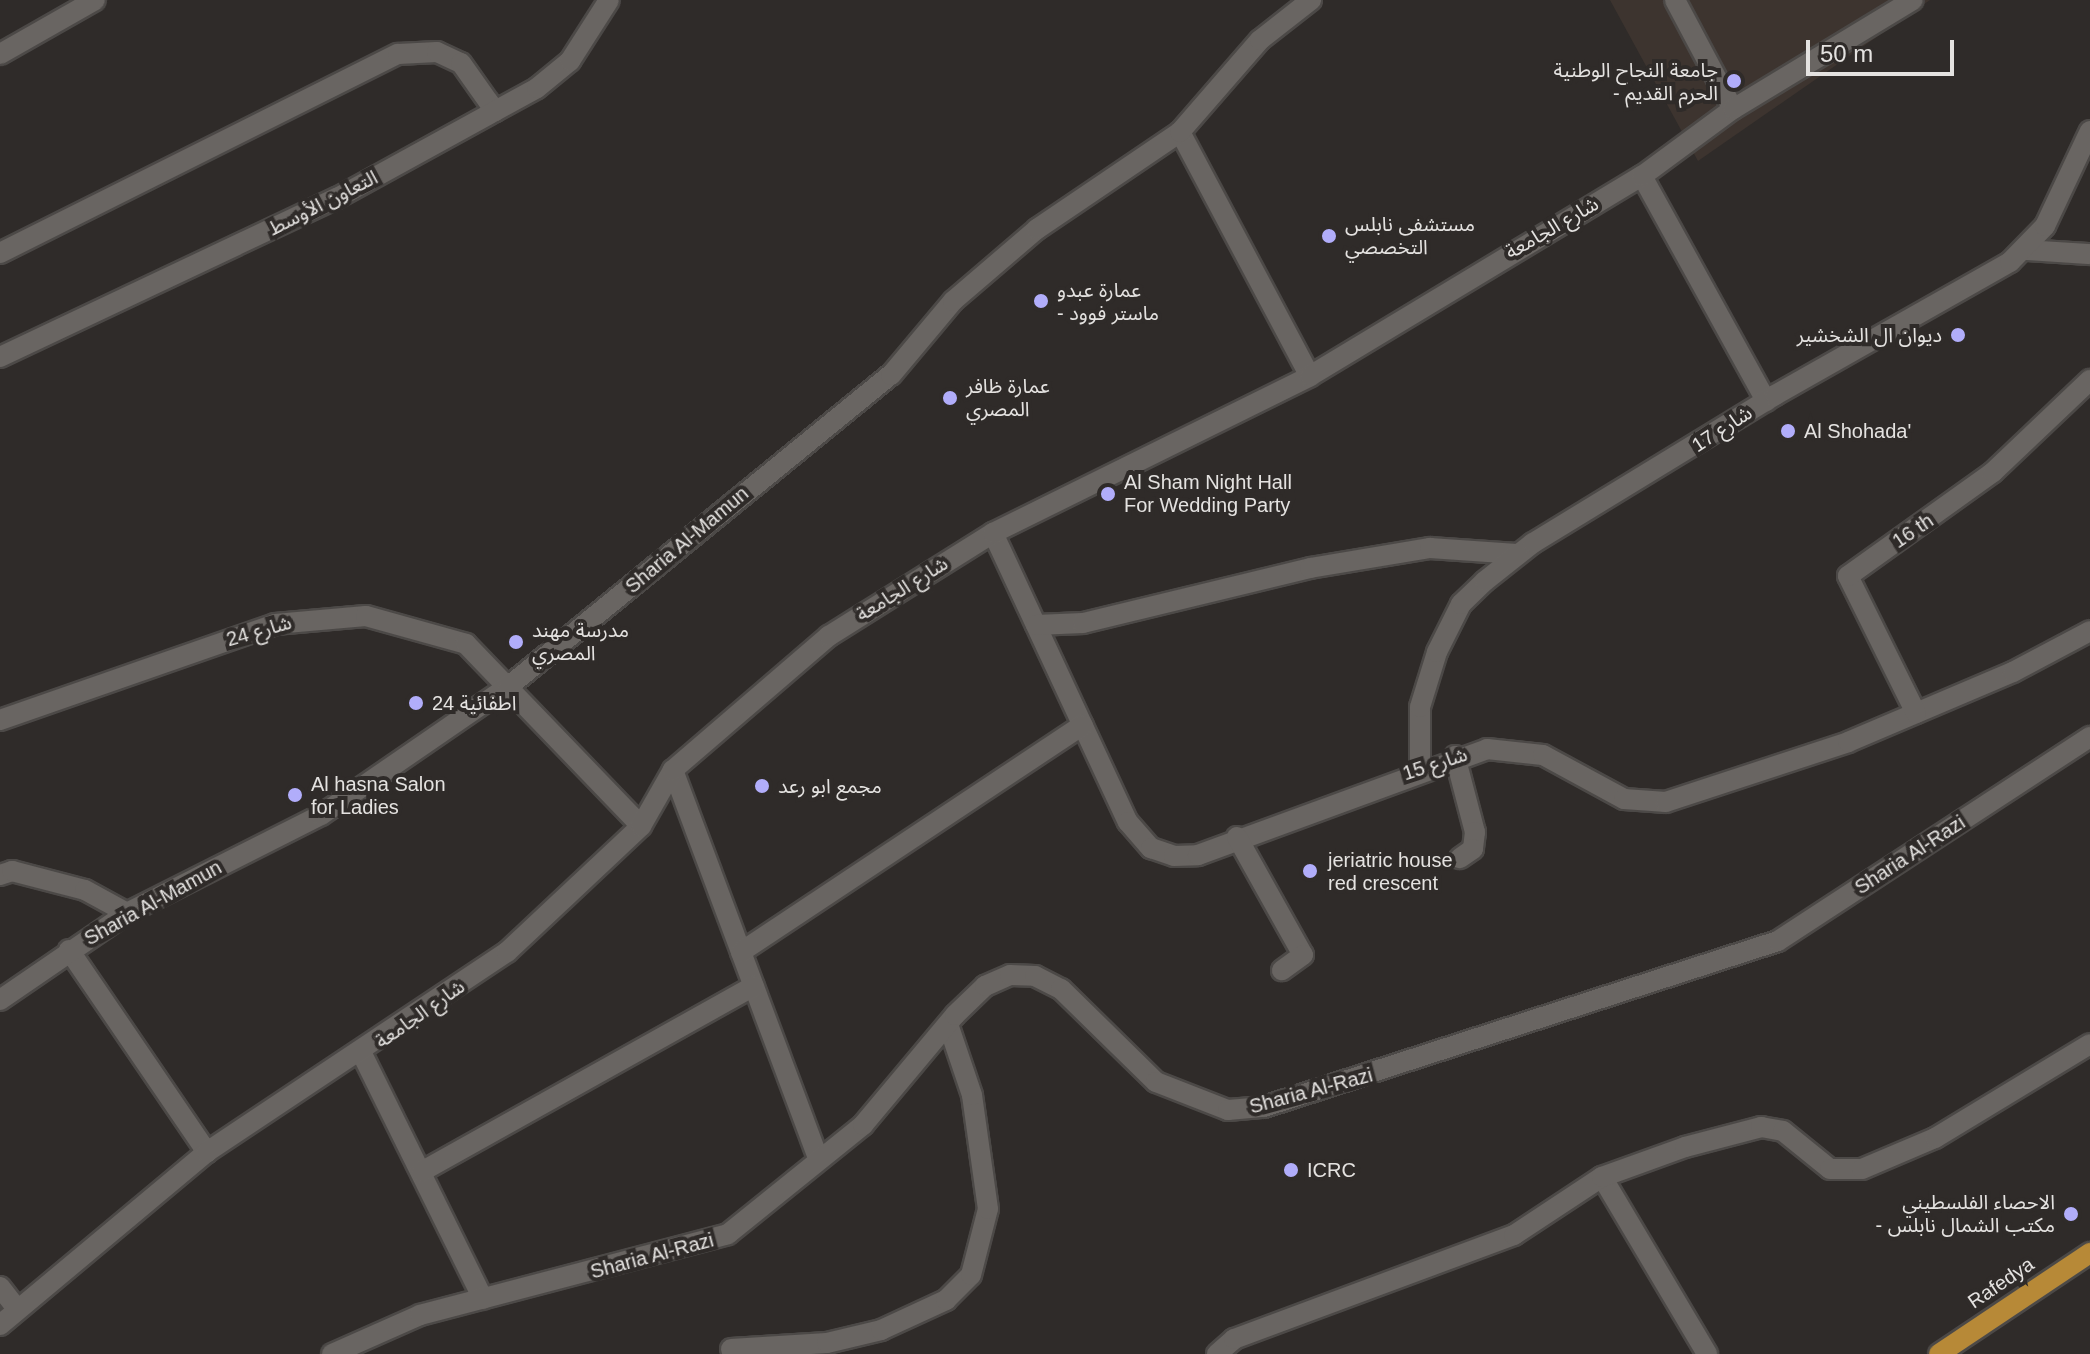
<!DOCTYPE html>
<html>
<head>
<meta charset="utf-8">
<style>
	body { margin:0 }
	#map { position:relative; width:2090px; height:1354px; overflow:hidden; background:#2f2b29; font-family:Arial,"Noto Sans Arabic",sans-serif }
	div>[style] { position:absolute }
	.built>* { inset:0; background:#3d342f }
	.roads { filter:drop-shadow(2px 0 #4c4947) drop-shadow(-2px 0 #4c4947) drop-shadow(0 2px #4c4947) drop-shadow(0 -2px #4c4947) }
	.minor>* { height:20px; margin:-10px; padding:0 10px; transform-origin:10px; border-radius:10px; background:#696562 }
	.major>* { height:20px; margin:-10px; padding:0 10px; transform-origin:10px; border-radius:10px; background:#b78937 }
	.dots>* { width:22px; height:22px; translate:-50% -50%; box-sizing:border-box; border:4px solid #2f2b29; border-radius:50% }
	span { translate:-50% -50%; white-space:nowrap; text-align:center; line-height:1.15; -webkit-text-stroke:8px #2f2b29; paint-order:stroke }
	.poi-label { font-size:20px; color:#e4e2e0 }
	.right { translate:-100% -50%; text-align:right }
	.left { translate:0 -50%; text-align:left }
	.street-label { font-size:20px; color:#e4e2e0 }
	.scale { position:absolute; left:1806px; top:40px; width:148px; height:36px; box-sizing:border-box; border:4px solid #e4e2e0; border-top:0; padding-left:10px; font-size:24px; line-height:28px; white-space:nowrap; color:#e4e2e0; -webkit-text-stroke:6px #2f2b29; paint-order:stroke }
</style>
</head>
<body>
<div id="map">
	<div class="built">
		<div style="clip-path:polygon(1610px 0,1930px 0,1698px 161px)"></div>
	</div>
	<div class="roads">
		<div class="minor">
			<div style="left:1675px;top:0;width:123px;rotate:62deg"></div>
			<div style="left:0;top:54px;width:109px;rotate:-29.6deg"></div>
			<div style="left:1180px;top:132px;width:276px;rotate:62deg"></div>
			<div style="left:1642px;top:176px;width:257px;rotate:61.1deg"></div>
			<div style="left:2026px;top:250px;width:64px;rotate:3.6deg"></div>
			<div style="left:0;top:253px;width:445px;rotate:-26.6deg"></div>
			<div style="left:398px;top:54px;width:39px;rotate:-3deg"></div>
			<div style="left:437px;top:52px;width:26px;rotate:25deg"></div>
			<div style="left:461px;top:63px;width:59px;rotate:54.7deg"></div>
			<div style="left:0;top:357px;width:373px;rotate:-25.3deg"></div>
			<div style="left:337px;top:198px;width:228px;rotate:-28.8deg"></div>
			<div style="left:537px;top:88px;width:43px;rotate:-39.3deg"></div>
			<div style="left:570px;top:61px;width:72px;rotate:-57.4deg"></div>
			<div style="left:993px;top:533px;width:319px;rotate:65deg"></div>
			<div style="left:1128px;top:822px;width:35px;rotate:49deg"></div>
			<div style="left:1151px;top:848px;width:24px;rotate:19deg"></div>
			<div style="left:1174px;top:856px;width:24px;rotate:-2deg"></div>
			<div style="left:1198px;top:855px;width:308px;rotate:-20.1deg"></div>
			<div style="left:1487px;top:749px;width:56px;rotate:6.1deg"></div>
			<div style="left:1543px;top:755px;width:92px;rotate:28.5deg"></div>
			<div style="left:1624px;top:799px;width:42px;rotate:4.1deg"></div>
			<div style="left:1666px;top:802px;width:192px;rotate:-18.2deg"></div>
			<div style="left:1848px;top:742px;width:179px;rotate:-23deg"></div>
			<div style="left:2013px;top:672px;width:87px;rotate:-28deg"></div>
			<div style="left:1036px;top:625px;width:47px;rotate:-2.4deg"></div>
			<div style="left:1083px;top:623px;width:234px;rotate:-13.6deg"></div>
			<div style="left:1310px;top:568px;width:122px;rotate:-9.5deg"></div>
			<div style="left:1430px;top:548px;width:87px;rotate:3.9deg"></div>
			<div style="left:1916px;top:713px;width:153px;rotate:-116.4deg"></div>
			<div style="left:1848px;top:576px;width:178px;rotate:-35.6deg"></div>
			<div style="left:1993px;top:472px;width:134px;rotate:-43.5deg"></div>
			<div style="left:0;top:720px;width:291px;rotate:-19.2deg"></div>
			<div style="left:275px;top:624px;width:91px;rotate:-5deg"></div>
			<div style="left:366px;top:616px;width:104px;rotate:15.6deg"></div>
			<div style="left:466px;top:644px;width:252px;rotate:46.1deg"></div>
			<div style="left:1455px;top:756px;width:79px;rotate:75.3deg"></div>
			<div style="left:1475px;top:832px;width:17px;rotate:97deg"></div>
			<div style="left:1473px;top:849px;width:16px;rotate:145deg"></div>
			<div style="left:1420px;top:768px;width:61px;rotate:-90deg"></div>
			<div style="left:1420px;top:707px;width:58px;rotate:-72.8deg"></div>
			<div style="left:1437px;top:652px;width:54px;rotate:-63.4deg"></div>
			<div style="left:1461px;top:604px;width:33px;rotate:-44deg"></div>
			<div style="left:1485px;top:581px;width:61px;rotate:-38.4deg"></div>
			<div style="left:1533px;top:543px;width:284px;rotate:-31.4deg"></div>
			<div style="left:1775px;top:395px;width:270px;rotate:-29.5deg"></div>
			<div style="left:2010px;top:262px;width:50px;rotate:-45.8deg"></div>
			<div style="left:2045px;top:226px;width:105px;rotate:-64.7deg"></div>
			<div style="left:673px;top:770px;width:416px;rotate:69.5deg"></div>
			<div style="left:1237px;top:837px;width:135px;rotate:60.8deg"></div>
			<div style="left:1303px;top:955px;width:26px;rotate:144deg"></div>
			<div style="left:0;top:875px;width:13px;rotate:-18deg"></div>
			<div style="left:12px;top:871px;width:75px;rotate:14.6deg"></div>
			<div style="left:85px;top:890px;width:48px;rotate:28.7deg"></div>
			<div style="left:69px;top:950px;width:245px;rotate:55.7deg"></div>
			<div style="left:741px;top:952px;width:410px;rotate:-33.6deg"></div>
			<div style="left:0;top:1000px;width:154px;rotate:-34.4deg"></div>
			<div style="left:127px;top:913px;width:217px;rotate:-26.8deg"></div>
			<div style="left:321px;top:815px;width:228px;rotate:-34.5deg"></div>
			<div style="left:509px;top:686px;width:493px;rotate:-39.2deg"></div>
			<div style="left:891px;top:375px;width:97px;rotate:-50deg"></div>
			<div style="left:953px;top:301px;width:111px;rotate:-40.6deg"></div>
			<div style="left:1037px;top:229px;width:173px;rotate:-34.1deg"></div>
			<div style="left:1180px;top:132px;width:122px;rotate:-49deg"></div>
			<div style="left:1260px;top:40px;width:65px;rotate:-38.1deg"></div>
			<div style="left:362px;top:1054px;width:273px;rotate:63.7deg"></div>
			<div style="left:421px;top:1172px;width:381px;rotate:-29.2deg"></div>
			<div style="left:1602px;top:1177px;width:206px;rotate:59.3deg"></div>
			<div style="left:0;top:1287px;width:28px;rotate:52deg"></div>
			<div style="left:0;top:1325px;width:270px;rotate:-39.9deg"></div>
			<div style="left:207px;top:1152px;width:361px;rotate:-33.7deg"></div>
			<div style="left:507px;top:952px;width:184px;rotate:-43.2deg"></div>
			<div style="left:641px;top:826px;width:64px;rotate:-60.3deg"></div>
			<div style="left:673px;top:770px;width:206px;rotate:-40.7deg"></div>
			<div style="left:829px;top:636px;width:194px;rotate:-32.1deg"></div>
			<div style="left:993px;top:533px;width:354px;rotate:-26.3deg"></div>
			<div style="left:1310px;top:376px;width:388px;rotate:-31.1deg"></div>
			<div style="left:1642px;top:176px;width:113px;rotate:-36.4deg"></div>
			<div style="left:1733px;top:109px;width:210px;rotate:-31.2deg"></div>
			<div style="left:731px;top:1349px;width:96px;rotate:-3.6deg"></div>
			<div style="left:827px;top:1343px;width:56px;rotate:-13.5deg"></div>
			<div style="left:881px;top:1330px;width:72px;rotate:-24.8deg"></div>
			<div style="left:946px;top:1300px;width:35px;rotate:-45deg"></div>
			<div style="left:971px;top:1275px;width:68px;rotate:-75.6deg"></div>
			<div style="left:988px;top:1209px;width:115px;rotate:-98deg"></div>
			<div style="left:972px;top:1095px;width:75px;rotate:-108.7deg"></div>
			<div style="left:332px;top:1354px;width:96px;rotate:-23.9deg"></div>
			<div style="left:420px;top:1315px;width:318px;rotate:-14.7deg"></div>
			<div style="left:728px;top:1234px;width:174px;rotate:-38.9deg"></div>
			<div style="left:863px;top:1125px;width:143px;rotate:-50.1deg"></div>
			<div style="left:955px;top:1015px;width:42px;rotate:-44deg"></div>
			<div style="left:985px;top:986px;width:27px;rotate:-24deg"></div>
			<div style="left:1010px;top:975px;width:25px;rotate:2deg"></div>
			<div style="left:1035px;top:976px;width:29px;rotate:27deg"></div>
			<div style="left:1061px;top:989px;width:133px;rotate:44.4deg"></div>
			<div style="left:1156px;top:1082px;width:77px;rotate:21.3deg"></div>
			<div style="left:1228px;top:1110px;width:36px;rotate:-5deg"></div>
			<div style="left:1264px;top:1107px;width:540px;rotate:-17.9deg"></div>
			<div style="left:1778px;top:941px;width:373px;rotate:-33.2deg"></div>
			<div style="left:1217px;top:1354px;width:23px;rotate:-41deg"></div>
			<div style="left:1234px;top:1339px;width:299px;rotate:-20.4deg"></div>
			<div style="left:1514px;top:1235px;width:105px;rotate:-33.4deg"></div>
			<div style="left:1602px;top:1177px;width:88px;rotate:-19.9deg"></div>
			<div style="left:1685px;top:1147px;width:79px;rotate:-14.7deg"></div>
			<div style="left:1761px;top:1127px;width:22px;rotate:10deg"></div>
			<div style="left:1783px;top:1131px;width:60px;rotate:39deg"></div>
			<div style="left:1830px;top:1169px;width:32px"></div>
			<div style="left:1862px;top:1169px;width:79px;rotate:-23deg"></div>
			<div style="left:1935px;top:1138px;width:181px;rotate:-31.2deg"></div>
		</div>
		<div class="major">
			<div style="left:1939px;top:1354px;width:182px;rotate:-33.8deg"></div>
		</div>
	</div>
	<div class="dots">
		<div style="left:1734px;top:81px;background:#b1adfa"></div>
		<div style="left:1329px;top:236px;background:#b1adfa"></div>
		<div style="left:1041px;top:301px;background:#b1adfa"></div>
		<div style="left:1958px;top:335px;background:#b1adfa"></div>
		<div style="left:950px;top:398px;background:#b1adfa"></div>
		<div style="left:1788px;top:431px;background:#b1adfa"></div>
		<div style="left:1108px;top:494px;background:#b1adfa"></div>
		<div style="left:516px;top:642px;background:#b1adfa"></div>
		<div style="left:416px;top:703px;background:#b1adfa"></div>
		<div style="left:762px;top:786px;background:#b1adfa"></div>
		<div style="left:295px;top:795px;background:#b1adfa"></div>
		<div style="left:1310px;top:871px;background:#b1adfa"></div>
		<div style="left:1291px;top:1170px;background:#b1adfa"></div>
		<div style="left:2071px;top:1214px;background:#b1adfa"></div>
	</div>
	<div class="poi-label">
		<span class="right" style="left:1718px;top:82px">جامعة النجاح الوطنية<br>- الحرم القديم</span>
		<span class="left" style="left:1345px;top:236px">مستشفى نابلس<br>التخصصي</span>
		<span class="left" style="left:1057px;top:302px">عمارة عبدو<br>- ماستر فوود</span>
		<span class="right" style="left:1942px;top:335px">ديوان ال الشخشير</span>
		<span class="left" style="left:966px;top:398px">عمارة ظافر<br>المصري</span>
		<span class="left" style="left:1804px;top:431px">Al Shohada'</span>
		<span class="left" style="left:1124px;top:494px">Al Sham Night Hall<br>For Wedding Party</span>
		<span class="left" style="left:532px;top:642px">مدرسة مهند<br>المصري</span>
		<span class="left" style="left:432px;top:703px">اطفائية 24</span>
		<span class="left" style="left:311px;top:796px">Al hasna Salon<br>for Ladies</span>
		<span class="left" style="left:778px;top:786px">مجمع ابو رعد</span>
		<span class="left" style="left:1328px;top:872px">jeriatric house<br>red crescent</span>
		<span class="left" style="left:1307px;top:1170px">ICRC</span>
		<span class="right" style="left:2055px;top:1214px">الاحصاء الفلسطيني<br>- مكتب الشمال نابلس</span>
	</div>
	<div class="street-label">
		<span style="left:323px;top:203px;rotate:-27deg">التعاون الأوسط</span>
		<span style="left:1552px;top:228px;rotate:-30deg">شارع الجامعة</span>
		<span style="left:1722px;top:429px;rotate:-33deg">شارع 17</span>
		<span style="left:1913px;top:531px;rotate:-34deg">16 th</span>
		<span style="left:687px;top:540px;rotate:-40deg">Sharia Al-Mamun</span>
		<span style="left:902px;top:589px;rotate:-32deg">شارع الجامعة</span>
		<span style="left:259px;top:631px;rotate:-16deg">شارع 24</span>
		<span style="left:1435px;top:764px;rotate:-18deg">شارع 15</span>
		<span style="left:1910px;top:855px;rotate:-33deg">Sharia Al-Razi</span>
		<span style="left:153px;top:903px;rotate:-29deg">Sharia Al-Mamun</span>
		<span style="left:420px;top:1014px;rotate:-35deg">شارع الجامعة</span>
		<span style="left:1311px;top:1091px;rotate:-15deg">Sharia Al-Razi</span>
		<span style="left:652px;top:1256px;rotate:-15deg">Sharia Al-Razi</span>
		<span style="left:2001px;top:1283px;rotate:-34deg">Rafedya</span>
	</div>
	<div class="scale">50 m</div>
</div>
</body>
</html>
